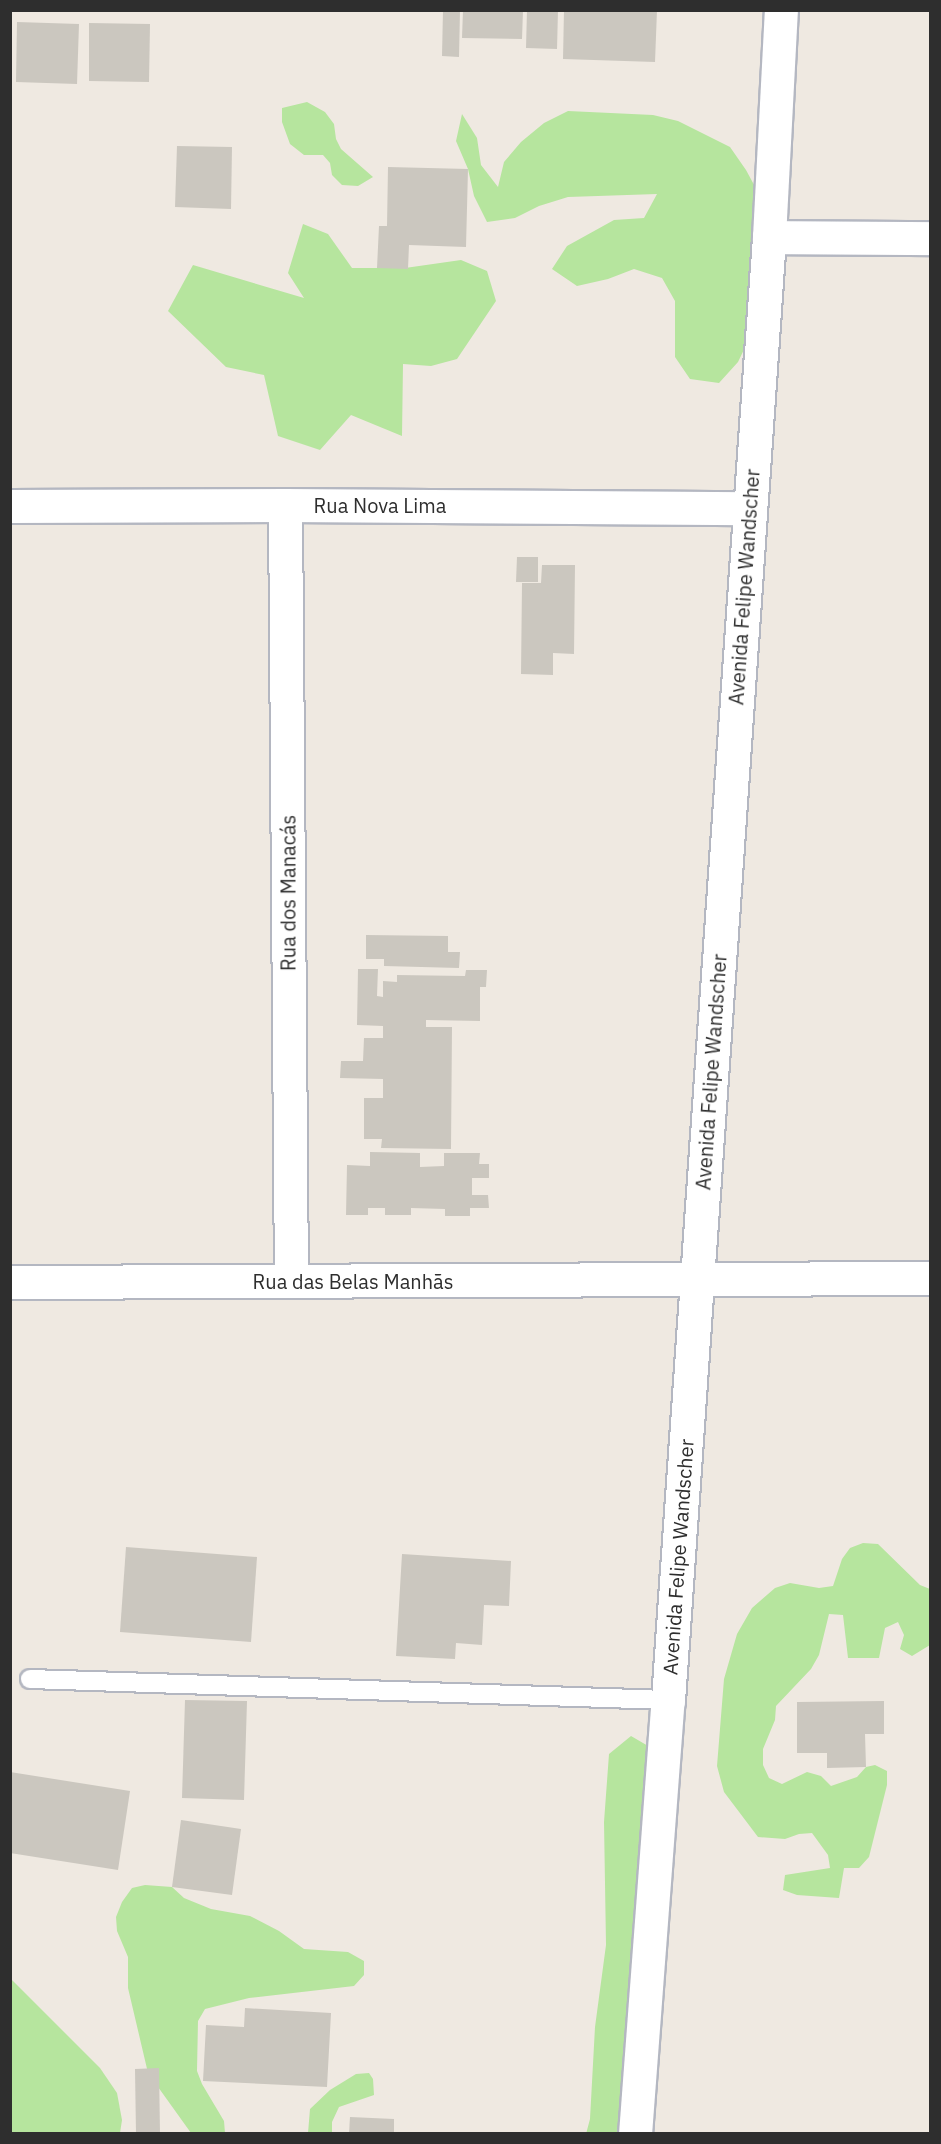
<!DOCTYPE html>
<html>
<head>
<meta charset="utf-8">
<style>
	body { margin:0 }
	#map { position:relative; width:941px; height:2144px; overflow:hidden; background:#efe9e1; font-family:"IBM Plex Sans",sans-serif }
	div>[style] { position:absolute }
	.green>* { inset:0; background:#b6e59e }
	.building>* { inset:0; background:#cbc7bf }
	.roads { filter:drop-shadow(2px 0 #b4b7c1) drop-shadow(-2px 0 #b4b7c1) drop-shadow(0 2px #b4b7c1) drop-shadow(0 -2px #b4b7c1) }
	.service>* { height:18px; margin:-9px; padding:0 9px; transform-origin:9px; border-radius:9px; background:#fff }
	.minor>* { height:33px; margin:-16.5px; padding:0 16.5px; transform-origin:16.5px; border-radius:16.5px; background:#fff }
	.tertiary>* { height:33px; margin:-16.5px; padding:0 16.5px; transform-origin:16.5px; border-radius:16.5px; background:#fff }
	span { translate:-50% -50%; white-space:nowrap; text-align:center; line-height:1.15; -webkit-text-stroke:4.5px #fff; paint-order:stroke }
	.street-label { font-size:20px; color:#2e2e2e }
	.frame { position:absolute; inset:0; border:12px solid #2e2e2e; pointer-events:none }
</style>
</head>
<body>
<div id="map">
	<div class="green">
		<div style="clip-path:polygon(307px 102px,325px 112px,334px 124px,336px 139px,341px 149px,373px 177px,358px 186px,342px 185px,332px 175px,330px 163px,323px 155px,304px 155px,290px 144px,282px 122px,282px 108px)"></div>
		<div style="clip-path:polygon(568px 111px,653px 115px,678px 121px,730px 147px,746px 170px,759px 194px,750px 337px,738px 362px,719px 383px,690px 379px,675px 357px,675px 301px,662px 278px,634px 269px,608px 279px,577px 286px,552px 269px,567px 246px,614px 220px,644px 218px,657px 194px,568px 197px,539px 206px,515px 218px,487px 222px,474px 196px,468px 169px,456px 141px,462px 114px,477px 138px,481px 165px,498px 187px,504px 162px,521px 142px,544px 123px)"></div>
		<div style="clip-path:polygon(303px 224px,328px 234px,352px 268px,405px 268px,461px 260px,487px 271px,496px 301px,457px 359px,431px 366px,403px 364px,402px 436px,351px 415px,320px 450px,278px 436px,264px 375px,226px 367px,168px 311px,193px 265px,304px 298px,288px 273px)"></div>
		<div style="clip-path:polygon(863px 1543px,878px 1544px,920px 1585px,930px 1589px,930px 1645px,912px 1656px,900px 1649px,904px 1635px,898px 1622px,885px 1628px,879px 1658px,848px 1658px,843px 1615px,829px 1614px,819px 1655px,811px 1669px,776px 1706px,775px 1720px,763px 1749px,763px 1765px,769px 1778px,782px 1784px,807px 1772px,821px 1776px,831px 1786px,857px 1777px,866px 1767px,875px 1765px,887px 1771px,887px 1785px,869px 1857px,859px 1868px,844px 1868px,839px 1898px,797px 1895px,783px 1890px,785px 1875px,830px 1868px,828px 1855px,812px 1833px,799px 1834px,785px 1839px,758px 1837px,724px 1792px,717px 1766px,724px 1679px,737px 1634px,752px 1608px,775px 1588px,790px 1583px,819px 1588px,833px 1586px,842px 1559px,850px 1548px)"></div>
		<div style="clip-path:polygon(631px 1736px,655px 1750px,632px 2074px,621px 2102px,617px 2133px,586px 2134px,590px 2119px,595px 2027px,606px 1945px,604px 1822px,609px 1754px)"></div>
		<div style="clip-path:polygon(145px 1885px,172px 1887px,184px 1898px,211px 1909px,250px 1916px,279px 1931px,304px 1949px,348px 1952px,364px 1961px,364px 1975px,354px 1986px,249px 1998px,205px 2009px,198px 2021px,197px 2071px,202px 2084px,224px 2121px,225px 2133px,191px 2133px,148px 2073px,128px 1988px,128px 1957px,117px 1931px,116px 1917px,122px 1902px,132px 1888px)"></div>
		<div style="clip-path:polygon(10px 1978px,100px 2068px,117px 2093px,122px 2120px,120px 2133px,11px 2133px)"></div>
		<div style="clip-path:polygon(369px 2073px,373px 2079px,374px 2095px,339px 2107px,332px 2122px,332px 2133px,308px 2133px,310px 2109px,330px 2090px,356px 2074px)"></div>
	</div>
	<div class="building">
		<div style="clip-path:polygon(443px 10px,460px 10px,459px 57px,442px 56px)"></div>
		<div style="clip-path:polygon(463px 10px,523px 10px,522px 39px,462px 38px)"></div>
		<div style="clip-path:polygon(527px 10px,558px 10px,557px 49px,526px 48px)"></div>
		<div style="clip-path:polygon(564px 10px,657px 10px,655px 62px,563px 59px)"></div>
		<div style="clip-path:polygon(17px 22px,79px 24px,77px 84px,16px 82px)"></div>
		<div style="clip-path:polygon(89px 23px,150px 24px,149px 82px,89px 81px)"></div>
		<div style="clip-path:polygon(177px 146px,232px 147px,231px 209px,175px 207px)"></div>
		<div style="clip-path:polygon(388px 167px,468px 169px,466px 247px,409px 245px,408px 269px,377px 268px,379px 226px,387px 226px)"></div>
		<div style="clip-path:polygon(517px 557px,538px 557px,538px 582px,516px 582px)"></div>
		<div style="clip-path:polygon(542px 565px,575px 565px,574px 654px,553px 653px,553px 675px,521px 674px,522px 583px,541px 583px)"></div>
		<div style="clip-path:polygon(366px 935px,448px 936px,448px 952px,460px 952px,459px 968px,384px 966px,384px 959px,366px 959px)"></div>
		<div style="clip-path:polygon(358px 969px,378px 969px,377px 996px,383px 997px,383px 981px,397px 982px,397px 975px,465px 976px,466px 970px,487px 970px,486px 987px,480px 987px,480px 1021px,426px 1020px,426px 1027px,452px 1027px,451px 1149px,381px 1148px,382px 1139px,364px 1139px,364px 1098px,383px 1098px,383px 1079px,340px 1078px,341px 1061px,363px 1061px,364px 1038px,383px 1038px,383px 1026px,357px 1025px)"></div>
		<div style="clip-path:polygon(370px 1152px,420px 1153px,420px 1167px,444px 1166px,444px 1153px,480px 1153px,479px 1164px,489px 1164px,489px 1178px,472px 1178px,472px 1195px,488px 1195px,489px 1208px,470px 1208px,470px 1216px,445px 1216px,445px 1209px,411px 1208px,411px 1215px,385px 1215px,385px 1208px,368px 1208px,368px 1215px,346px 1215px,347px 1165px,370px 1166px)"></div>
		<div style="clip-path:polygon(126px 1547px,257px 1557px,251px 1642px,120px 1632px)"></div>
		<div style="clip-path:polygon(402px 1554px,511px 1561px,509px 1606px,484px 1605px,482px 1645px,456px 1643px,455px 1659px,396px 1656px)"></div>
		<div style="clip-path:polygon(185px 1700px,247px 1701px,244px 1800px,182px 1798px)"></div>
		<div style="clip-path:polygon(884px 1701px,884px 1734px,865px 1734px,866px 1767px,827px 1768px,827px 1753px,797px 1753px,797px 1702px)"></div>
		<div style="clip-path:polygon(10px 1772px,130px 1791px,118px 1870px,10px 1853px)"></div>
		<div style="clip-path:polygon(181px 1820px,241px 1829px,232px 1895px,172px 1887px)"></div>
		<div style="clip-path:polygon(245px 2008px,331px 2013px,327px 2087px,203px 2081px,206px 2025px,244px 2027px)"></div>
		<div style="clip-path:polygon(159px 2068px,160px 2134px,136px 2134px,135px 2069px)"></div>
		<div style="clip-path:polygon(350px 2117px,394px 2119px,394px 2134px,349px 2134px)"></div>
	</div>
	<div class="roads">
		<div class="service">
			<div style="left:30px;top:1679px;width:638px;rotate:1.89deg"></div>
		</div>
		<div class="minor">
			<div style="left:769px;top:237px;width:161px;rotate:0.4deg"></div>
			<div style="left:285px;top:505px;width:776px;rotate:89.56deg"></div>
			<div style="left:10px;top:506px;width:275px;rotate:-0.2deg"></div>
			<div style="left:285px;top:505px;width:464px;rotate:0.4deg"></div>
			<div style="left:10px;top:1282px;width:920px;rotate:-0.25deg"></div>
		</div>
		<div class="tertiary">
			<div style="left:635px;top:2134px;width:435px;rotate:-85.7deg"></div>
			<div style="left:668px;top:1700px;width:1466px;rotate:-86.05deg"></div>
			<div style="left:769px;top:237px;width:227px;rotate:-87deg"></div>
		</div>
	</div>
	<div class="street-label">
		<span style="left:380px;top:505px">Rua Nova Lima</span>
		<span style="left:744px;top:587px;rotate:-86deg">Avenida Felipe Wandscher</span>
		<span style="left:288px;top:893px;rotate:-90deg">Rua dos Manacás</span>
		<span style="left:711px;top:1072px;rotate:-86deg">Avenida Felipe Wandscher</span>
		<span style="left:353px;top:1281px">Rua das Belas Manhãs</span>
		<span style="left:678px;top:1557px;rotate:-86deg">Avenida Felipe Wandscher</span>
	</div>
	<div class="frame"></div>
</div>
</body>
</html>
